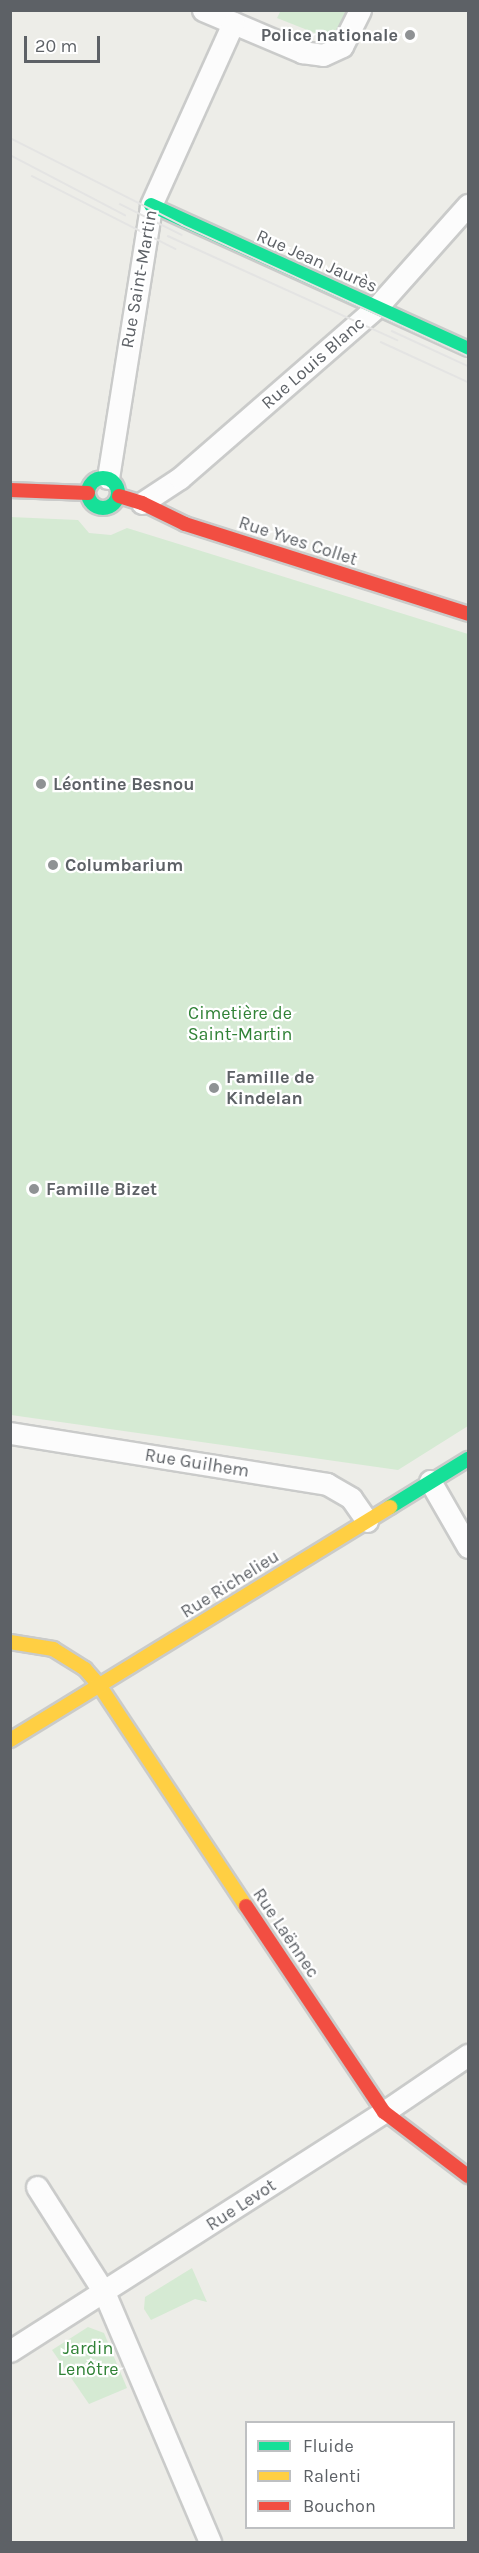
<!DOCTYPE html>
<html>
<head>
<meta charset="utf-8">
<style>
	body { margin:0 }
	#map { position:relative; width:479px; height:2553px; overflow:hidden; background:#edede8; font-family:Karla,sans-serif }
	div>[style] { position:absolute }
	.green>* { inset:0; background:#d5ead3 }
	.roads { filter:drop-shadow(2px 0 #cacbca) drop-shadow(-2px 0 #cacbca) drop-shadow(0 2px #cacbca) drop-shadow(0 -2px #cacbca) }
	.street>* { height:21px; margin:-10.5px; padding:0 10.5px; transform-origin:10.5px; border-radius:10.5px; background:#fcfcfc }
	.fast>* { height:14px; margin:-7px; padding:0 7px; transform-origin:7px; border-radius:7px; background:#16e098 }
	.fast>.ring { margin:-7px; padding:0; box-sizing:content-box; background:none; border:14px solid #16e098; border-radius:50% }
	.slow>* { height:14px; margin:-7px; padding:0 7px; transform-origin:7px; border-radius:7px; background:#ffcf43 }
	.jam>* { height:14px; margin:-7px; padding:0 7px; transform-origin:7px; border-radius:7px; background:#f24e42 }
	.tram>* { height:1.5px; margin:-0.75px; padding:0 0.75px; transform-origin:0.75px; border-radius:0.75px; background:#e4e4e3 }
	.dots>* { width:16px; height:16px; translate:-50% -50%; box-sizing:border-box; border:3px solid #fff; border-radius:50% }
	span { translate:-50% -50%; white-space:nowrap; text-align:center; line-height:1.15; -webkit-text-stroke:4.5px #fff; paint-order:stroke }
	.poi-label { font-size:18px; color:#5d6166; font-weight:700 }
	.right { translate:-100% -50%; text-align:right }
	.left { translate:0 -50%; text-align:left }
	.street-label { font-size:18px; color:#5d6166 }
	.park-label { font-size:18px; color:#308236 }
	.frame { position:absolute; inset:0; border:12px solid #5d6166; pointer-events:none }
	.legend { position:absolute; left:245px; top:2421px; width:210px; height:108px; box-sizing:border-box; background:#fff; border:2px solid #bec0c2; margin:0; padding:8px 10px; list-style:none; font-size:18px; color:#5d6166 }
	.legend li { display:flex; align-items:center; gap:12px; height:30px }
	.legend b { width:30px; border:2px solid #bec0c2 }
	.scale { position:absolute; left:24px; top:36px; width:76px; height:27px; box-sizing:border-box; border:3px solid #5d6166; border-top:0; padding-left:8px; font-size:18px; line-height:21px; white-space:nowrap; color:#5d6166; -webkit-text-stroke:4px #fff; paint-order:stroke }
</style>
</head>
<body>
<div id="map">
	<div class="green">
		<div style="clip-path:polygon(284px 10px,346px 11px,346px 15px,338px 31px,325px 37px,277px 18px,280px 12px)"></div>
		<div style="clip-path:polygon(10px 517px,78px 520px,89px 533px,111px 535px,127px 528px,468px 634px,468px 1426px,398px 1470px,11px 1415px)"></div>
		<div style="clip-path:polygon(192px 2268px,207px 2302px,195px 2299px,151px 2320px,144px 2309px,145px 2297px)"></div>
		<div style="clip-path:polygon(88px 2327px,104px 2333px,127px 2388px,89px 2404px,52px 2350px)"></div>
	</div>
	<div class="roads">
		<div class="street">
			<div style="left:203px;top:10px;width:108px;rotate:23deg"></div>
			<div style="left:302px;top:52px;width:21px;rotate:8deg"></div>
			<div style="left:323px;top:55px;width:21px;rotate:-25deg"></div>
			<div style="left:342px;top:46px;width:40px;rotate:-63.4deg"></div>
			<div style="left:108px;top:478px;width:276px;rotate:-81deg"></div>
			<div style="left:151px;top:205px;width:200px;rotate:-65.7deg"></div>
			<div style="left:142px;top:503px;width:45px;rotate:-33.3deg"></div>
			<div style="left:180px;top:478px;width:261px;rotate:-41deg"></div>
			<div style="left:377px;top:307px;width:137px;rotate:-48.3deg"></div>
			<div style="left:10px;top:1433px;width:321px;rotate:9.1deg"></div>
			<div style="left:327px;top:1484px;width:28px;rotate:30deg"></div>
			<div style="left:351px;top:1498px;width:28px;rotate:55deg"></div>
			<div style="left:430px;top:1481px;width:76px;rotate:60.1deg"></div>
			<div style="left:37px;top:2187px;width:125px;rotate:57.5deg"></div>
			<div style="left:104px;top:2292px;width:272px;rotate:67deg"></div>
			<div style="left:10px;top:2351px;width:444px;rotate:-32.6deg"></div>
			<div style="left:384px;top:2112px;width:102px;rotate:-34.2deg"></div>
		</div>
		<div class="fast">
			<div style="left:151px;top:205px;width:348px;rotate:24.4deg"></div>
			<div class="ring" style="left:88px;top:478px;width:16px;height:16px"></div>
			<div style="left:390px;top:1507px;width:92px;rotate:-31.6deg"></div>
		</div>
		<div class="slow">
			<div style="left:10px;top:1642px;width:44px;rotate:9.2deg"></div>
			<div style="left:53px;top:1649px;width:38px;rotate:32deg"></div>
			<div style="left:85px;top:1669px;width:21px;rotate:49deg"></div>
			<div style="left:99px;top:1685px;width:265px;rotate:56.4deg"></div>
			<div style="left:10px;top:1740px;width:446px;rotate:-31.5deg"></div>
		</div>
		<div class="jam">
			<div style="left:10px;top:490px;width:78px;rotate:2.2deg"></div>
			<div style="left:119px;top:496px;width:24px;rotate:17deg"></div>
			<div style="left:142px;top:503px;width:48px;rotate:26deg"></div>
			<div style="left:185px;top:524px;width:297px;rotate:17.6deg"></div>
			<div style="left:246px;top:1906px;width:248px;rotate:56.2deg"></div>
			<div style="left:384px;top:2112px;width:106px;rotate:37.3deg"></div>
		</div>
	</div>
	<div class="tram">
		<div style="left:10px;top:138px;width:193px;rotate:26.8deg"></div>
		<div style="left:182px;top:225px;width:315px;rotate:24.6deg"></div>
		<div style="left:10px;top:155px;width:130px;rotate:27.6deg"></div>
		<div style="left:32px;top:176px;width:161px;rotate:26.9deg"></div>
		<div style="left:120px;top:204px;width:69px;rotate:26.6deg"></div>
		<div style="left:168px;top:236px;width:252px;rotate:24.4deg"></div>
		<div style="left:392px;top:331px;width:84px;rotate:24.7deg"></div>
		<div style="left:381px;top:342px;width:96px;rotate:24.7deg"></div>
	</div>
	<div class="dots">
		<div style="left:410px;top:35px;background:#8f9294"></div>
		<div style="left:41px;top:784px;background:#8f9294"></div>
		<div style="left:53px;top:865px;background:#8f9294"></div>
		<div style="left:214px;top:1088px;background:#8f9294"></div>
		<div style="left:34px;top:1189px;background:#8f9294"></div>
	</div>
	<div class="poi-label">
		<span class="right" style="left:398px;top:35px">Police nationale</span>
		<span class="left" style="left:53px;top:784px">Léontine Besnou</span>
		<span class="left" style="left:65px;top:865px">Columbarium</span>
		<span class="left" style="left:226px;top:1088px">Famille de<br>Kindelan</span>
		<span class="left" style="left:46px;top:1189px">Famille Bizet</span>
	</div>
	<div class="street-label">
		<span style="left:317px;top:261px;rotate:24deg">Rue Jean Jaurès</span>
		<span style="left:139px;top:279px;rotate:-80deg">Rue Saint-Martin</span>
		<span style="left:313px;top:363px;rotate:-41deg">Rue Louis Blanc</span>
		<span style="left:298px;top:541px;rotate:18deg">Rue Yves Collet</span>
		<span style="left:197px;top:1463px;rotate:9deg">Rue Guilhem</span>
		<span style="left:230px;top:1584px;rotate:-32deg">Rue Richelieu</span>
		<span style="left:286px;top:1933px;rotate:56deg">Rue Laënnec</span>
		<span style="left:241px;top:2205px;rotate:-33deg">Rue Levot</span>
	</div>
	<div class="park-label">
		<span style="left:240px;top:1024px">Cimetière de<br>Saint-Martin</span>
		<span style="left:88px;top:2359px">Jardin<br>Lenôtre</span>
	</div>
	<div class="frame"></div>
	<ul class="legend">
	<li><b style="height:8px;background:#16e098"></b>Fluide</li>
	<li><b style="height:8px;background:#ffcf43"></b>Ralenti</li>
	<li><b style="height:8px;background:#f24e42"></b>Bouchon</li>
	</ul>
	<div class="scale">20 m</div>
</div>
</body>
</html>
